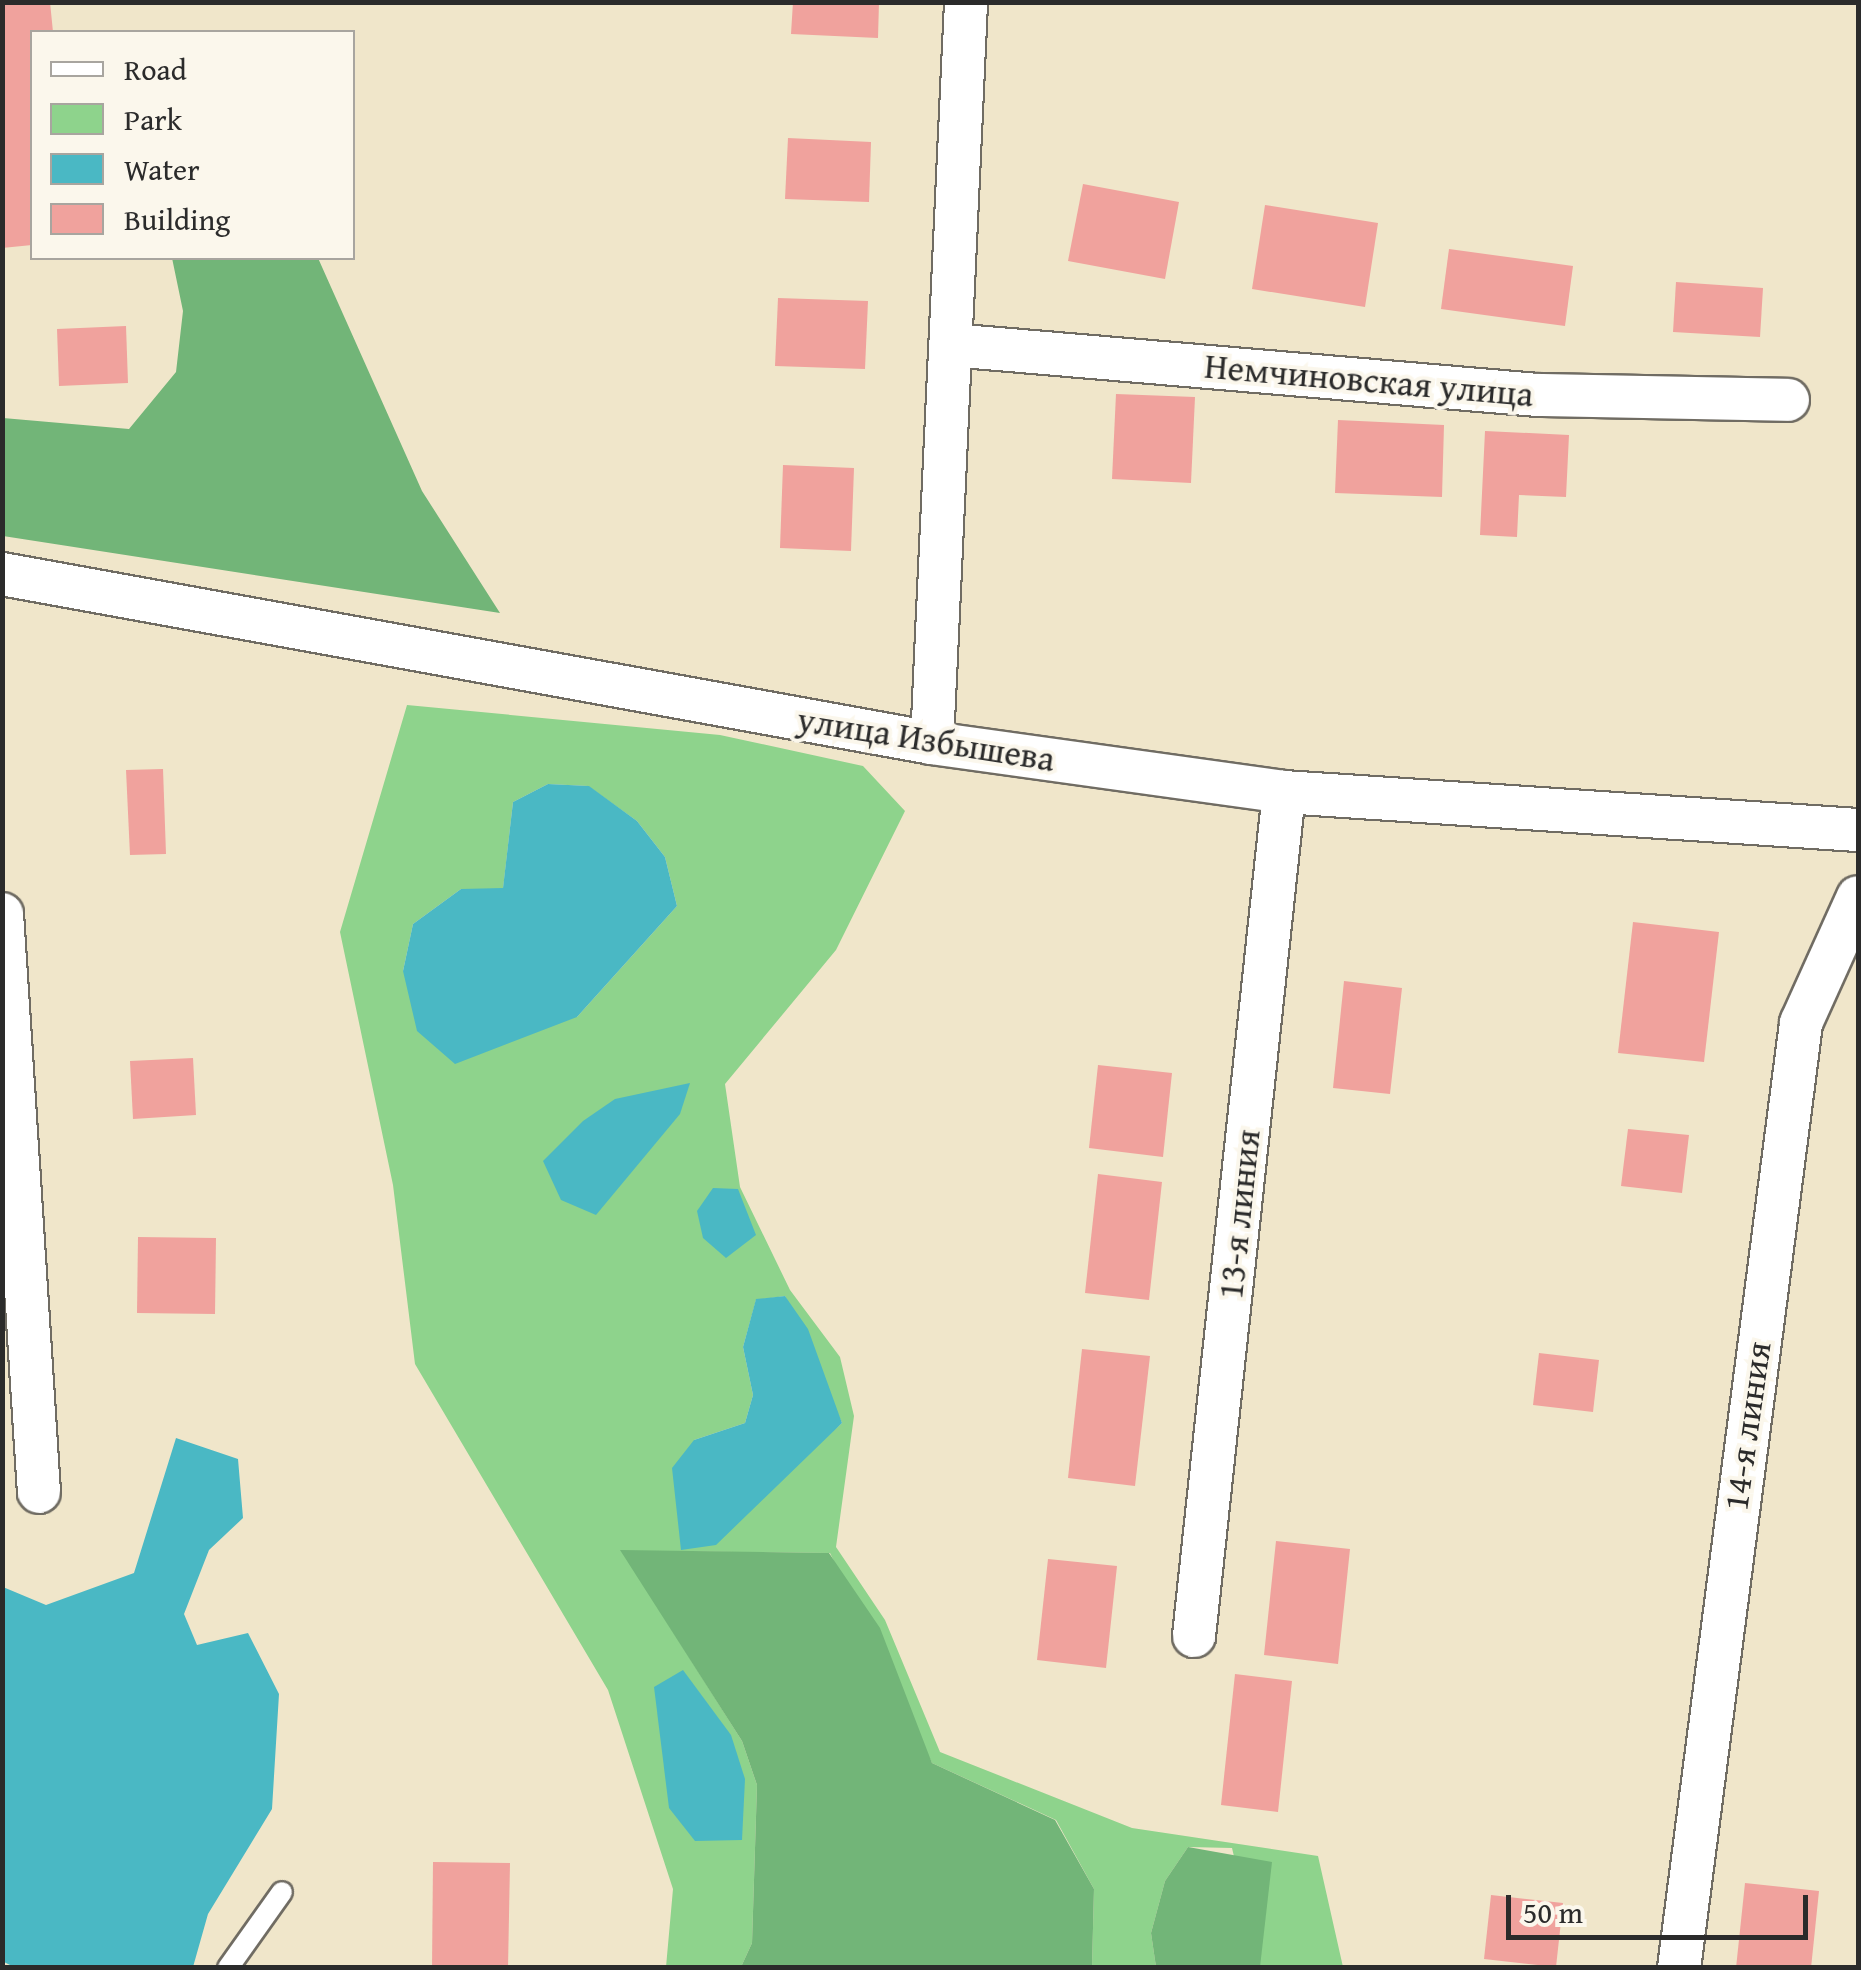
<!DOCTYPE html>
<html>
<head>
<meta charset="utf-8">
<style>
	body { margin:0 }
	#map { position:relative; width:1861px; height:1970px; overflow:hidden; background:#f0e6ca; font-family:"Gentium Book Plus",serif }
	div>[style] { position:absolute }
	.green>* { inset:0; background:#8ed38c }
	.forest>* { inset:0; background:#72b578 }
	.water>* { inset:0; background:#4ab8c4 }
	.building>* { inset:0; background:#f0a29d }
	.roads { filter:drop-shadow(2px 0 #706c63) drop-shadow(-2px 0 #706c63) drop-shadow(0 2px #706c63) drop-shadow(0 -2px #706c63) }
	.service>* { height:20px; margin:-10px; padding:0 10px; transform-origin:10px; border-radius:10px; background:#fff }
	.minor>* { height:42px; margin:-21px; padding:0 21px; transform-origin:21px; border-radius:21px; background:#fff }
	span { translate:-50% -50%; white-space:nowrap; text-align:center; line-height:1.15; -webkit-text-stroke:8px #fbf7ec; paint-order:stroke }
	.street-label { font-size:35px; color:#2b2b2b }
	.frame { position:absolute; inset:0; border:5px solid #2b2b2b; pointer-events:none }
	.legend { position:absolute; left:30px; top:30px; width:325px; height:230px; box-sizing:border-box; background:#fbf7ec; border:2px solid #a8a59f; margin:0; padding:12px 18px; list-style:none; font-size:30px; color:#2b2b2b }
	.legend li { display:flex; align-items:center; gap:20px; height:50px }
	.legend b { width:50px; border:2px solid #a8a59f }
	.scale { position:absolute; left:1506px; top:1895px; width:302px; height:45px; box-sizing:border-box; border:5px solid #2b2b2b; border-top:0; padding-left:12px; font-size:30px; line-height:35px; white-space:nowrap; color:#2b2b2b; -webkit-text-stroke:8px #fbf7ec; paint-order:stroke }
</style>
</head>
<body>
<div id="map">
	<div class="green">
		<div style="clip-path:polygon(evenodd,407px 705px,720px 735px,863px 766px,905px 811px,836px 950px,725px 1084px,740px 1187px,790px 1290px,840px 1357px,854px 1416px,836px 1547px,885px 1620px,940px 1752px,1132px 1828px,1318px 1856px,1343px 1967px,1260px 1967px,1232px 1848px,1188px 1847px,1165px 1881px,1151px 1933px,1156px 1967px,1092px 1967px,1094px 1889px,1056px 1820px,932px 1763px,830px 1553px,622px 1551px,742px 1741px,757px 1785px,752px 1943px,741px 1967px,666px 1967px,673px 1889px,608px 1690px,415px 1364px,393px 1185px,340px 932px,407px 705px,548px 784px,588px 786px,637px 821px,665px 857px,677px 906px,577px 1017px,403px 971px,413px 924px,461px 889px,503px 889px,513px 802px,548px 784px,407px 705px,785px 1296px,842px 1423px,801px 1460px,694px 1440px,745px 1423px,753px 1395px,743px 1347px,756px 1300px,785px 1296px)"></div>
	</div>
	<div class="forest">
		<div style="clip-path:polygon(172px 258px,318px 258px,422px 491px,500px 613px,3px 536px,3px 418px,129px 429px,176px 372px,183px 311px)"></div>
		<div style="clip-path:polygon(620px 1550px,829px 1553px,880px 1628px,932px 1763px,1055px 1820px,1094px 1889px,1092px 1967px,741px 1967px,752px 1943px,757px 1785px,742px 1741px)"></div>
		<div style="clip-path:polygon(1188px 1847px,1272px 1862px,1260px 1967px,1156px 1967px,1151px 1933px,1165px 1881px)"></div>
	</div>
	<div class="water">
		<div style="clip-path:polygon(548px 784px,589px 786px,637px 821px,665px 857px,677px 906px,577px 1017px,455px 1064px,417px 1031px,403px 971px,413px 924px,461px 889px,503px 888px,513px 802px)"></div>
		<div style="clip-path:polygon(690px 1083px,680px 1114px,596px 1215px,561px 1200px,543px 1161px,583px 1121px,615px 1099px)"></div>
		<div style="clip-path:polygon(713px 1188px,738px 1189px,756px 1235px,726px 1258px,703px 1238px,697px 1211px)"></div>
		<div style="clip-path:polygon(785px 1296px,808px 1329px,842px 1423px,716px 1545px,681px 1550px,672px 1468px,694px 1440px,745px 1423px,753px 1395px,743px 1347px,756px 1299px)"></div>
		<div style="clip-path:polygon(176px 1438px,238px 1459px,243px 1518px,209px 1550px,184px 1614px,197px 1645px,248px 1633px,279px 1694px,272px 1809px,208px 1914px,193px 1967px,14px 1967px,2px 1961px,3px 1587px,46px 1605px,134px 1573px)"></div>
		<div style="clip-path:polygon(683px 1670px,731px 1735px,745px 1779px,742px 1840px,695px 1841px,669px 1808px,654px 1687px)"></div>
	</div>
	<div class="building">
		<div style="clip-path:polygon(2px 2px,50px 2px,53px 32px,32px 32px,32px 245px,2px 248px)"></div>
		<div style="clip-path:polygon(793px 2px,879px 2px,878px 38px,791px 34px)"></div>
		<div style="clip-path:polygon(788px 138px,871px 142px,869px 202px,785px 199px)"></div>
		<div style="clip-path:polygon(1083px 184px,1179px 202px,1165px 279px,1068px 261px)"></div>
		<div style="clip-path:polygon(1265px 205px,1378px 223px,1365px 307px,1252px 289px)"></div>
		<div style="clip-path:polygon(1449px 249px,1573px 266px,1565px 326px,1441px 309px)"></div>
		<div style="clip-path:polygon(1676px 282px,1763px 288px,1760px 337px,1673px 332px)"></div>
		<div style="clip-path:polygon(778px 298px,868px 301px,865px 369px,775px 366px)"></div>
		<div style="clip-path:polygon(126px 326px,128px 383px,59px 386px,57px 329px)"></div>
		<div style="clip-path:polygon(1116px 394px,1195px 397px,1191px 483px,1112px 479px)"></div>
		<div style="clip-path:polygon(1338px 420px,1444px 425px,1442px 497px,1335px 493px)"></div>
		<div style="clip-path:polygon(1485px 431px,1569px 435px,1566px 497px,1519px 495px,1517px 537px,1480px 535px)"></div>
		<div style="clip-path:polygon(783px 465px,854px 468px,851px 551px,780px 548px)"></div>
		<div style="clip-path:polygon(163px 769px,166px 854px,130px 855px,126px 770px)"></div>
		<div style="clip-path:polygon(1633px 922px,1719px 932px,1704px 1062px,1618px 1053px)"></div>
		<div style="clip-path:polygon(1344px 981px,1402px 988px,1390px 1094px,1333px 1088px)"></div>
		<div style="clip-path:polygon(193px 1058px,196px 1115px,133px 1119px,130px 1061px)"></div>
		<div style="clip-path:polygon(1098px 1065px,1172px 1073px,1163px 1157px,1089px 1148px)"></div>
		<div style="clip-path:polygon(1628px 1129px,1689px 1135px,1682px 1193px,1621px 1186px)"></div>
		<div style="clip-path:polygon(1098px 1174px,1162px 1182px,1149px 1300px,1085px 1293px)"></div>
		<div style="clip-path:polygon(138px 1237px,216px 1238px,215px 1314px,137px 1313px)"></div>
		<div style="clip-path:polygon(1082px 1349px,1150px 1356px,1135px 1486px,1068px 1478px)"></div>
		<div style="clip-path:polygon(1539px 1353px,1599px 1360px,1593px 1412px,1533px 1405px)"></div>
		<div style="clip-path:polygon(1276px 1541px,1350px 1549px,1338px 1664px,1264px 1655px)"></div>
		<div style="clip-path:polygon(1048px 1559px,1117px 1566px,1106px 1668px,1037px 1660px)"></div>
		<div style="clip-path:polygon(1235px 1674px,1292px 1681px,1278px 1812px,1221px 1805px)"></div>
		<div style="clip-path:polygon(433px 1862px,510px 1863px,508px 1968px,432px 1968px)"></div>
		<div style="clip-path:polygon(1745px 1883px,1819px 1891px,1811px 1968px,1736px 1968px)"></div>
		<div style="clip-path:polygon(1491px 1895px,1563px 1903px,1556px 1967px,1484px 1959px)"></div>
	</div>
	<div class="roads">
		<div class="service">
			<div style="left:228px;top:1968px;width:93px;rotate:-54.6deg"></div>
		</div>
		<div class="minor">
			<div style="left:951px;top:345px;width:589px;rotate:4.87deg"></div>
			<div style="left:1538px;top:395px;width:250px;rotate:1.1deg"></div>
			<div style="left:2px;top:574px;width:945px;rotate:10.3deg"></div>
			<div style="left:932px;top:743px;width:355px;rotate:7.9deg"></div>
			<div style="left:1284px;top:792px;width:575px;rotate:3.79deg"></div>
			<div style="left:932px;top:743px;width:742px;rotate:-87.37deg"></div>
			<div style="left:2px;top:914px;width:579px;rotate:86.34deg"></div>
			<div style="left:1194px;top:1636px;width:849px;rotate:-83.91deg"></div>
			<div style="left:1679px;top:1968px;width:953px;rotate:-82.64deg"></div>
			<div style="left:1801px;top:1023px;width:138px;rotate:-65.7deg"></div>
		</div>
	</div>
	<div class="street-label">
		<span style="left:1369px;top:380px;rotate:5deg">Немчиновская улица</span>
		<span style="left:926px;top:739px;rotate:9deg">улица Избышева</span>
		<span style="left:1239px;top:1214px;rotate:-84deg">13-я линия</span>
		<span style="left:1747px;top:1426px;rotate:-82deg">14-я линия</span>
	</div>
	<div class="frame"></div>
	<ul class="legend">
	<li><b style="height:12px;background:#fff"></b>Road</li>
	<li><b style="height:28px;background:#8ed38c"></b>Park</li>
	<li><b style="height:28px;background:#4ab8c4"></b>Water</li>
	<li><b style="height:28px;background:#f0a29d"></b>Building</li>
	</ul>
	<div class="scale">50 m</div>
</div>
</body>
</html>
